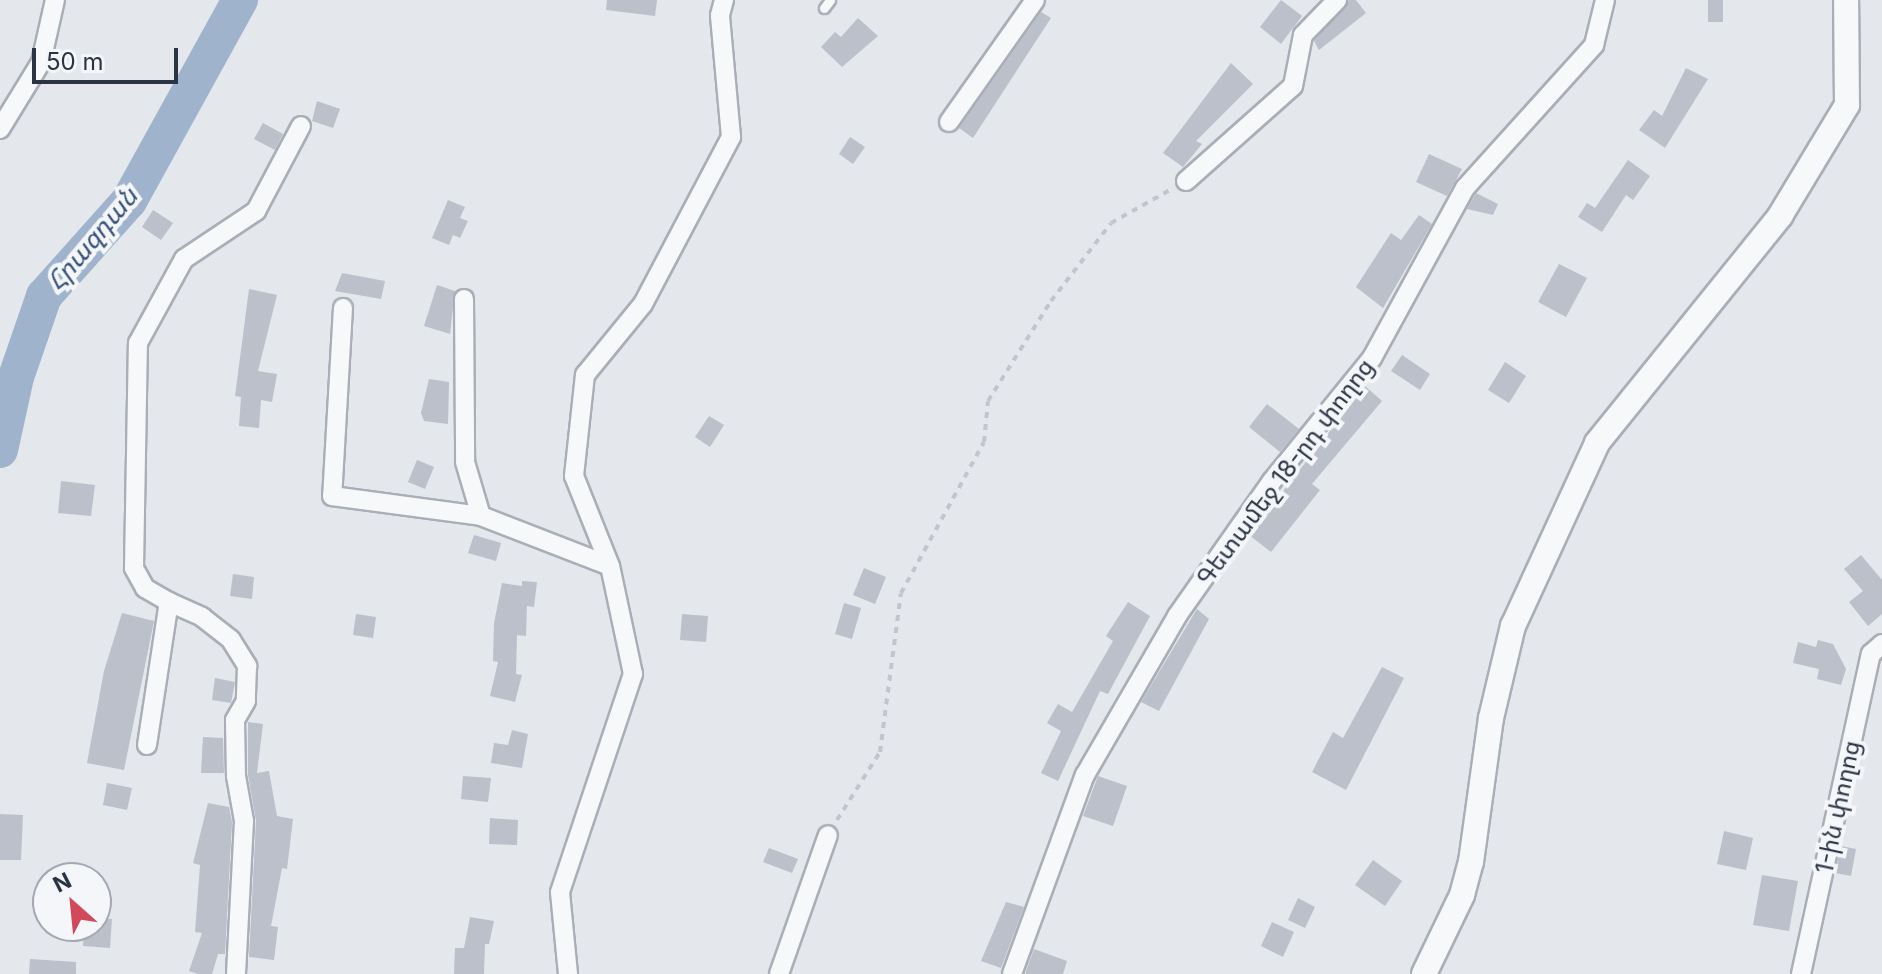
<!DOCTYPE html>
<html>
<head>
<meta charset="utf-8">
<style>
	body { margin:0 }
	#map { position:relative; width:1882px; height:974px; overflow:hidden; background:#e4e7ec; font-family:Inter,"Noto Sans Armenian",sans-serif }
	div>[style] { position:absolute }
	.river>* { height:36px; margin:-18px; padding:0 18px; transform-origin:18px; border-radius:18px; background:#9fb4cc }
	.building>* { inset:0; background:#bbc0ca }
	.path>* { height:4px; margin-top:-2px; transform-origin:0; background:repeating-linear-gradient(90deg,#c2c5cb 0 6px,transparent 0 12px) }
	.roads { filter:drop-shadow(2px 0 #a9aeb7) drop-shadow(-2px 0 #a9aeb7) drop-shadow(0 2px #a9aeb7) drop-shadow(0 -2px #a9aeb7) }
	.service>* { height:9px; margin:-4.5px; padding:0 4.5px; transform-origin:4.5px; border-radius:4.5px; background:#f7f8fa }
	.minor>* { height:18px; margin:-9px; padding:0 9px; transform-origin:9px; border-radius:9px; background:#f7f8fa }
	.tertiary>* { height:24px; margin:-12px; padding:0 12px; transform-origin:12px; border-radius:12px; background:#f7f8fa }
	span { translate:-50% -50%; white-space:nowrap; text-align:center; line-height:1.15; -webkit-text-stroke:8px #f4f6f9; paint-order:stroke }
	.street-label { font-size:24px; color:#2b3445 }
	.water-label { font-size:26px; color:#34527a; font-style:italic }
	.north { position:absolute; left:32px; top:862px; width:80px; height:80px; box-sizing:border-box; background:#f4f6f9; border:2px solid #a4a8b1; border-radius:50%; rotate:333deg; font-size:22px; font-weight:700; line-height:32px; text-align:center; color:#2b3445 }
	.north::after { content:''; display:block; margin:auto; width:28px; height:36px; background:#d1495b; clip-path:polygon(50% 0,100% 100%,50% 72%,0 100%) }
	.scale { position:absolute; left:32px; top:48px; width:146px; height:36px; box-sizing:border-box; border:4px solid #2b3445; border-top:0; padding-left:10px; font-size:24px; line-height:28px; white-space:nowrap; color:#2b3445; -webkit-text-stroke:6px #f4f6f9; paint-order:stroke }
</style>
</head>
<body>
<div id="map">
	<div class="river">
		<div style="left:0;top:450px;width:75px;rotate:-77.6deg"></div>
		<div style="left:16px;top:377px;width:86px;rotate:-70.9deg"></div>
		<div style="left:44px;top:296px;width:127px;rotate:-48.2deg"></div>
		<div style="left:129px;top:201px;width:230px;rotate:-61.1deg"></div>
	</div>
	<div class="building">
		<div style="clip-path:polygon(607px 0,657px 0,655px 16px,606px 10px)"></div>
		<div style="clip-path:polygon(1281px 0,1302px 16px,1281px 44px,1260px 27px)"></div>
		<div style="clip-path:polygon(1349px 0,1356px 0,1366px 13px,1319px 50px,1314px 41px)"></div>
		<div style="clip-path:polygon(1708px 0,1723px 0,1723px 22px,1708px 22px)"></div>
		<div style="clip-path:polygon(1041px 12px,1051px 18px,973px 138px,959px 128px)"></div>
		<div style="clip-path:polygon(858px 18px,878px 36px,842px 67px,821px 47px,835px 32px,841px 37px)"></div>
		<div style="clip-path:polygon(1231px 63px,1253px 84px,1196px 141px,1202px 144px,1183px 167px,1163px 153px)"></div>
		<div style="clip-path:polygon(1686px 68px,1708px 79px,1665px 148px,1639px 130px,1654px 110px,1662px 116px)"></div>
		<div style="clip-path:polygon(317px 101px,340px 109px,333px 128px,312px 121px)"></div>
		<div style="clip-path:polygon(263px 123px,283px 134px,275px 150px,254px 139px)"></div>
		<div style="clip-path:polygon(850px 137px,865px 147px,853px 164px,839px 154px)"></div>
		<div style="clip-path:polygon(1429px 154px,1462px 169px,1447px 196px,1416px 182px)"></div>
		<div style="clip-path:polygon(1628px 160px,1650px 176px,1633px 200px,1626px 195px,1602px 232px,1578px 217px,1587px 203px,1595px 208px)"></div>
		<div style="clip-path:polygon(1476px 193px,1498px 204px,1493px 215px,1467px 209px)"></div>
		<div style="clip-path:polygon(448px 200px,465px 207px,460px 218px,468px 221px,460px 238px,453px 235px,449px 245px,432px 238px)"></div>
		<div style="clip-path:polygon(153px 210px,173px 223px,161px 240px,142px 227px)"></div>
		<div style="clip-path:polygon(1419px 215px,1432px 224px,1383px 308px,1356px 287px,1391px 233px,1401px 240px)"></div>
		<div style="clip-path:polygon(1559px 264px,1587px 278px,1566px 317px,1538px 302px)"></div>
		<div style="clip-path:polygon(342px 273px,385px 281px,381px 299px,335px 291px)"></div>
		<div style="clip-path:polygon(437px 285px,455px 291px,450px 334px,424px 326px)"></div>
		<div style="clip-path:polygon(249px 289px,277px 295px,258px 371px,277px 374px,272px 402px,261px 400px,259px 428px,239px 426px,241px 397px,235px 396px)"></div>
		<div style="clip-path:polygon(1402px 355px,1430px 374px,1420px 390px,1391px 371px)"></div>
		<div style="clip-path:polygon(1505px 362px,1526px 376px,1509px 403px,1488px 390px)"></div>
		<div style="clip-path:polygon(429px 379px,449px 382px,448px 424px,424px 421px,421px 413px)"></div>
		<div style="clip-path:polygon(1365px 386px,1382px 401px,1312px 484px,1320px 490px,1271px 552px,1249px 535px)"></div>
		<div style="clip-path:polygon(1267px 404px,1299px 429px,1280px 452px,1249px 427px)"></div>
		<div style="clip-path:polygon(709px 416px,724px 425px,710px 447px,695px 437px)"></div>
		<div style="clip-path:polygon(417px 460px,434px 467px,425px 489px,408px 482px)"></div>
		<div style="clip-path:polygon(61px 481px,95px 485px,91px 516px,58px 513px)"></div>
		<div style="clip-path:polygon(474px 535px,501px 543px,496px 561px,468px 553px)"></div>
		<div style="clip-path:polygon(1861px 555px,1882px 580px,1882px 614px,1868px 626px,1849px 602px,1863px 591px,1844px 569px)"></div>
		<div style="clip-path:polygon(864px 568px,886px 577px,875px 604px,853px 595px)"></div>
		<div style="clip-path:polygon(233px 574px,254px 577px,252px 599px,230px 596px)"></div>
		<div style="clip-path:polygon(522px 581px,537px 582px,534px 607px,527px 606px,526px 636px,517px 635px,516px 674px,522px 675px,515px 702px,490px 696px,498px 662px,493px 661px,494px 623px,502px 583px,522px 586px)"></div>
		<div style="clip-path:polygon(1128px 602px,1150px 616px,1108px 694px,1100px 691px,1058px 781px,1041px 773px,1061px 731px,1047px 723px,1058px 704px,1072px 712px,1113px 641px,1106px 636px)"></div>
		<div style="clip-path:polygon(844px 603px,861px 608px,852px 639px,835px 634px)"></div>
		<div style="clip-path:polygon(1197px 609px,1209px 619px,1159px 711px,1141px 702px)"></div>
		<div style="clip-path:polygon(122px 613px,154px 621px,124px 770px,87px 763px,104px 671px)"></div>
		<div style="clip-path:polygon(356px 614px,376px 617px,373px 638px,353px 635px)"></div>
		<div style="clip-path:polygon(682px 614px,708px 616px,706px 642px,680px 640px)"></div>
		<div style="clip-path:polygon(1818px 640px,1833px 644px,1846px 669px,1841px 685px,1817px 679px,1819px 669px,1793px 663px,1798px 642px,1816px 647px)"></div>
		<div style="clip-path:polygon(1382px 667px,1404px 678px,1346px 790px,1312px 772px,1333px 732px,1343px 738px)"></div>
		<div style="clip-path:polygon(215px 678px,235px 682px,231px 703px,212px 700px)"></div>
		<div style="clip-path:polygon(248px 722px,263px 724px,257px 773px,269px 771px,277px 816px,293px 819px,287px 869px,282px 868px,271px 926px,278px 927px,274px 960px,249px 957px,256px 821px,248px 775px)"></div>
		<div style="clip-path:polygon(512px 730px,528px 734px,522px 768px,491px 763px,494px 743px,508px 745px)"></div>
		<div style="clip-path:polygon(203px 737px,223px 738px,224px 773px,201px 773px)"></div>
		<div style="clip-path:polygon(463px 776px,491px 778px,488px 802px,461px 799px)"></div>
		<div style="clip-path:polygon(1098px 776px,1127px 786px,1113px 826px,1083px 816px)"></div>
		<div style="clip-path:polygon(107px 783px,132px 788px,127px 810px,103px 805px)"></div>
		<div style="clip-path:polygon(208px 803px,229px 807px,232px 822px,225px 954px,218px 954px,212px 974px,198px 974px,189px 971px,202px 933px,195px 932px,200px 865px,193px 863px)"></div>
		<div style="clip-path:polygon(0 814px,23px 815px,21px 860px,0 860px)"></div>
		<div style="clip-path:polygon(490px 818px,518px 820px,517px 845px,489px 844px)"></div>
		<div style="clip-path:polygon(1724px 831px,1753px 838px,1746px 870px,1717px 864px)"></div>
		<div style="clip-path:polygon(1841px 846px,1856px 849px,1851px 876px,1835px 873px)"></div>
		<div style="clip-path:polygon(769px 848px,798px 859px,792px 873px,763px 862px)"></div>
		<div style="clip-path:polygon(1373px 860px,1402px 881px,1385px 906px,1355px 885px)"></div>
		<div style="clip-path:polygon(1762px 875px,1798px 881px,1789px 931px,1753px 925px)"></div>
		<div style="clip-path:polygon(1298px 898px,1315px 907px,1305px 928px,1288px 920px)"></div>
		<div style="clip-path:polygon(1006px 902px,1024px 907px,1001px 968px,981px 961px)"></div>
		<div style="clip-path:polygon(470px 917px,494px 921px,489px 944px,485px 944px,484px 974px,454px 974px,455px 948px,464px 948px)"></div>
		<div style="clip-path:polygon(96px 918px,112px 919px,110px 948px,83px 946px,84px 926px,96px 926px)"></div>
		<div style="clip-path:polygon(1272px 922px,1294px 932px,1283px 957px,1261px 946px)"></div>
		<div style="clip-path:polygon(1034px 949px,1067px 961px,1063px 974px,1025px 974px)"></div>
		<div style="clip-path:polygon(30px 959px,76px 962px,76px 974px,29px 974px)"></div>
	</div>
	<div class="path">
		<div style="left:837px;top:820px;width:80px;rotate:-57.7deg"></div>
		<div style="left:880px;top:752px;width:160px;rotate:-82.5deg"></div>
		<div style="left:901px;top:593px;width:172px;rotate:-61.2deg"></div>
		<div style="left:984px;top:442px;width:41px;rotate:-84.4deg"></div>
		<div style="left:988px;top:401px;width:118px;rotate:-57.8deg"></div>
		<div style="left:1051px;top:301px;width:98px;rotate:-52.4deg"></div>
		<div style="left:1111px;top:223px;width:68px;rotate:-29.2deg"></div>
	</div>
	<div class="roads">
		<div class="service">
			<div style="left:824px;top:8px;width:10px;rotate:-53deg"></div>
		</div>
		<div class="minor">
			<div style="left:949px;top:122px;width:149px;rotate:-54.8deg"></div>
			<div style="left:0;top:129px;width:79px;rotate:-58.5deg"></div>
			<div style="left:41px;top:62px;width:64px;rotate:-77.3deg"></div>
			<div style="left:1186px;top:181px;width:143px;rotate:-41.6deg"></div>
			<div style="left:1293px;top:86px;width:52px;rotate:-78.9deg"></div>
			<div style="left:1303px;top:35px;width:49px;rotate:-45.8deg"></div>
			<div style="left:464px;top:299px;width:163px;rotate:89.6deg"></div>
			<div style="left:465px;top:462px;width:56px;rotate:73.5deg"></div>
			<div style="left:343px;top:308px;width:188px;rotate:93.3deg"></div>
			<div style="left:332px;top:496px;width:150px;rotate:7.6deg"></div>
			<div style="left:481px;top:516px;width:138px;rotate:21.2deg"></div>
			<div style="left:169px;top:602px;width:28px;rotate:-150deg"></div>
			<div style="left:145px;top:588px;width:23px;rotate:-119deg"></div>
			<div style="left:134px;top:568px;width:225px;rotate:-89deg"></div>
			<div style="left:138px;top:343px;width:96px;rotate:-61.3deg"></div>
			<div style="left:184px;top:259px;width:87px;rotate:-33.7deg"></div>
			<div style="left:256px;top:211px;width:96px;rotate:-62.1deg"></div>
			<div style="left:147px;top:745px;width:145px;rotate:-81.3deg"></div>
			<div style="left:169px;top:602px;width:36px;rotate:24deg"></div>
			<div style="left:202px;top:617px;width:37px;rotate:38deg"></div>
			<div style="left:231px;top:640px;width:31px;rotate:58deg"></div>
			<div style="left:247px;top:666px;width:35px;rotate:92deg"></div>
			<div style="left:246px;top:701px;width:22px;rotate:120deg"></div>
			<div style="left:235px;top:720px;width:56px;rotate:89deg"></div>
			<div style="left:236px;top:776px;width:46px;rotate:79.9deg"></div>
			<div style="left:244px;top:821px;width:153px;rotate:93deg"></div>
			<div style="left:568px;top:974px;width:82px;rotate:-95.6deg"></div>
			<div style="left:560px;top:892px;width:230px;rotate:-71.5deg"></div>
			<div style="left:633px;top:674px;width:110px;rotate:-102deg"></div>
			<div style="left:610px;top:566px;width:97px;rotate:-111.8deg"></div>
			<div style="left:574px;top:476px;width:102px;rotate:-83.8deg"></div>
			<div style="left:585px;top:375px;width:92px;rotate:-50.8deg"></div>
			<div style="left:643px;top:304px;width:189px;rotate:-62.2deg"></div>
			<div style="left:731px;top:137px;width:122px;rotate:-95.2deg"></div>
			<div style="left:720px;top:15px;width:16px;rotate:-75deg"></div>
			<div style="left:779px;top:974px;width:147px;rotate:-70.6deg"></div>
			<div style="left:1012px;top:974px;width:212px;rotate:-69.9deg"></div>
			<div style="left:1085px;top:775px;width:184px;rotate:-59.9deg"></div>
			<div style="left:1177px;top:616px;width:165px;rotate:-54.9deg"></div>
			<div style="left:1272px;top:481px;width:159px;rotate:-50.9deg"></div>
			<div style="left:1372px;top:358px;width:194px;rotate:-61.3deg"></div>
			<div style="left:1465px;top:188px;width:193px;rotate:-47.9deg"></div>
			<div style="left:1594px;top:45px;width:46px;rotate:-76.3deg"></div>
			<div style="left:1801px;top:974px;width:328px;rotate:-77.7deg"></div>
			<div style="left:1871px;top:654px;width:15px;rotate:-42deg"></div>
		</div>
		<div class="tertiary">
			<div style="left:1424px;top:974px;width:88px;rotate:-64.3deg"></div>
			<div style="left:1462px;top:895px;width:34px;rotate:-75deg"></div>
			<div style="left:1471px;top:862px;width:145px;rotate:-82.1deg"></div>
			<div style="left:1491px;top:718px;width:95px;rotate:-76.6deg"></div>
			<div style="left:1513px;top:626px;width:201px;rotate:-65.3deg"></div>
			<div style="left:1597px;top:443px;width:292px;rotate:-51.1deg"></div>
			<div style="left:1780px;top:216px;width:130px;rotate:-58.9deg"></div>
			<div style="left:1847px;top:105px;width:105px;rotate:-90.5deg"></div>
		</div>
	</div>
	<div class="street-label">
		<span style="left:1285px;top:472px;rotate:-53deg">Գետամեջ 18-րդ փողոց</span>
		<span style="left:1838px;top:807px;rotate:-78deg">1-ին փողոց</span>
	</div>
	<div class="water-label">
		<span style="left:92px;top:239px;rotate:-50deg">Հրազդան</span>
	</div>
	<div class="north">N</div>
	<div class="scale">50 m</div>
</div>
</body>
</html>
